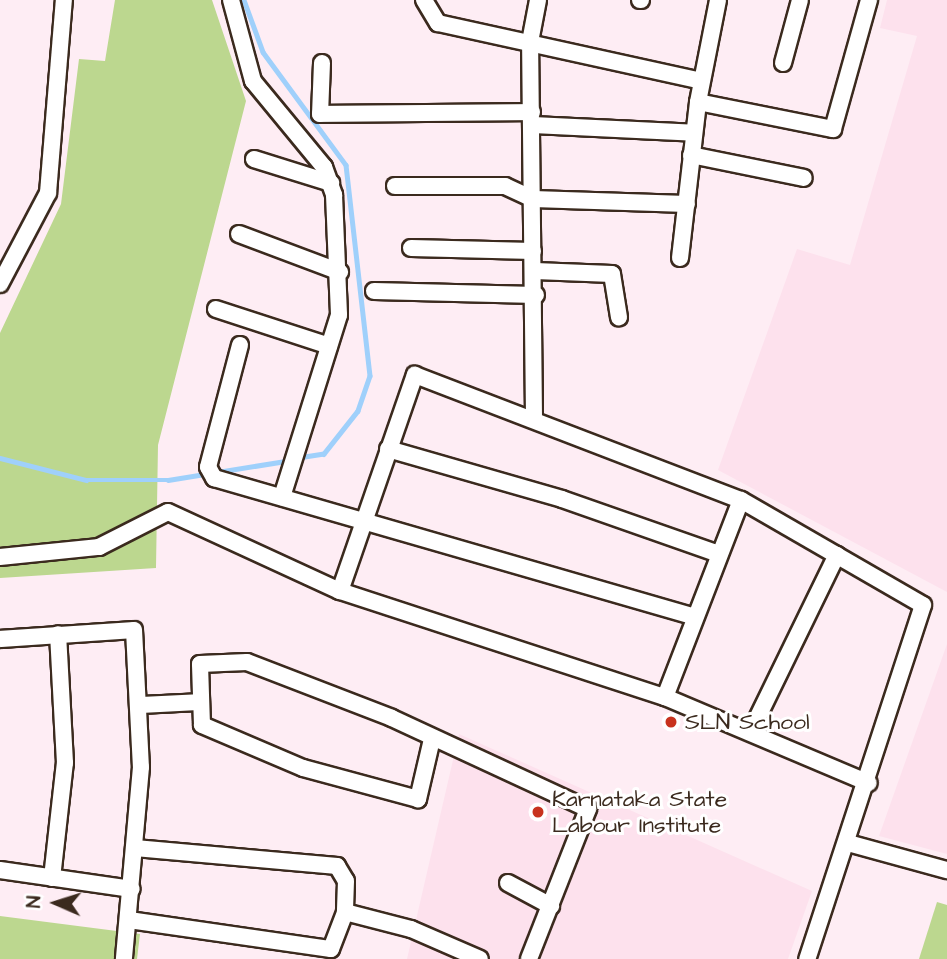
<!DOCTYPE html>
<html>
<head>
<meta charset="utf-8">
<style>
	body { margin:0 }
	#map { position:relative; width:947px; height:959px; overflow:hidden; background:#feedf4; font-family:"Architects Daughter",sans-serif }
	div>[style] { position:absolute }
	.built>* { inset:0; background:#fde1ed }
	.green>* { inset:0; background:#bcd78f }
	.stream>* { height:4.5px; margin:-2.25px; padding:0 2.25px; transform-origin:2.25px; border-radius:2.25px; background:#9fd0fb }
	.roads { filter:drop-shadow(2px 0 #3b2a1e) drop-shadow(-2px 0 #3b2a1e) drop-shadow(0 2px #3b2a1e) drop-shadow(0 -2px #3b2a1e) }
	.minor>* { height:16px; margin:-8px; padding:0 8px; transform-origin:8px; border-radius:8px; background:#fff }
	.dots>* { width:19px; height:19px; translate:-50% -50%; box-sizing:border-box; border:4px solid #fff; border-radius:50% }
	span { translate:-50% -50%; white-space:nowrap; text-align:center; line-height:1.15; -webkit-text-stroke:6px #fff; paint-order:stroke }
	.poi-label { font-size:23px; color:#3b2a1e }
	.left { translate:0 -50%; text-align:left }
	.north { position:absolute; left:21px; top:868px; width:70px; height:70px; -webkit-text-stroke:5px #fff; paint-order:stroke; rotate:273deg; font-size:19px; font-weight:700; line-height:28px; text-align:center; color:#3b2a1e }
	.north::after { content:''; display:block; margin:auto; width:24px; height:32px; background:#3b2a1e; clip-path:polygon(50% 0,100% 100%,50% 72%,0 100%) }
</style>
</head>
<body>
<div id="map">
	<div class="built">
		<div style="clip-path:polygon(887px 0,947px 0,947px 592px,718px 470px,797px 249px,850px 265px,917px 36px,880px 28px)"></div>
		<div style="clip-path:polygon(947px 644px,947px 854px,879px 836px)"></div>
		<div style="clip-path:polygon(459px 734px,812px 891px,788px 959px,407px 959px)"></div>
	</div>
	<div class="green">
		<div style="clip-path:polygon(115px 0,212px 0,246px 101px,158px 445px,156px 568px,0 578px,0 333px,61px 204px,79px 59px,105px 61px)"></div>
		<div style="clip-path:polygon(937px 902px,947px 905px,947px 959px,919px 959px)"></div>
		<div style="clip-path:polygon(0 916px,140px 934px,137px 959px,0 959px)"></div>
	</div>
	<div class="stream">
		<div style="left:244px;top:0;width:55px;rotate:69.9deg"></div>
		<div style="left:263px;top:52px;width:140px;rotate:53.7deg"></div>
		<div style="left:346px;top:165px;width:212px;rotate:83.5deg"></div>
		<div style="left:370px;top:376px;width:37px;rotate:109deg"></div>
		<div style="left:358px;top:411px;width:55px;rotate:128.3deg"></div>
		<div style="left:324px;top:454px;width:24px;rotate:171deg"></div>
		<div style="left:0;top:458px;width:89px;rotate:14.3deg"></div>
		<div style="left:86px;top:480px;width:82px"></div>
		<div style="left:168px;top:480px;width:125px;rotate:-9.2deg"></div>
	</div>
	<div class="roads">
		<div class="minor">
			<div style="left:231px;top:0;width:84px;rotate:74.8deg"></div>
			<div style="left:253px;top:81px;width:112px;rotate:50.5deg"></div>
			<div style="left:324px;top:167px;width:30px;rotate:70deg"></div>
			<div style="left:334px;top:195px;width:120px;rotate:87.6deg"></div>
			<div style="left:339px;top:315px;width:191px;rotate:107.4deg"></div>
			<div style="left:424px;top:0;width:27px;rotate:59deg"></div>
			<div style="left:438px;top:23px;width:269px;rotate:12.4deg"></div>
			<div style="left:640px;top:0;width:1px"></div>
			<div style="left:322px;top:63px;width:51px;rotate:92.2deg"></div>
			<div style="left:320px;top:114px;width:212px;rotate:-0.5deg"></div>
			<div style="left:783px;top:63px;width:65px;rotate:-74.9deg"></div>
			<div style="left:698px;top:102px;width:138px;rotate:11.3deg"></div>
			<div style="left:833px;top:129px;width:134px;rotate:-74.4deg"></div>
			<div style="left:533px;top:125px;width:161px;rotate:2.8deg"></div>
			<div style="left:691px;top:155px;width:115px;rotate:11.5deg"></div>
			<div style="left:254px;top:159px;width:81px;rotate:17.3deg"></div>
			<div style="left:395px;top:186px;width:110px"></div>
			<div style="left:505px;top:186px;width:31px;rotate:25deg"></div>
			<div style="left:533px;top:199px;width:154px;rotate:1.9deg"></div>
			<div style="left:239px;top:234px;width:108px;rotate:20.6deg"></div>
			<div style="left:411px;top:248px;width:122px;rotate:1.4deg"></div>
			<div style="left:680px;top:258px;width:157px;rotate:-83.4deg"></div>
			<div style="left:698px;top:102px;width:104px;rotate:-78.9deg"></div>
			<div style="left:535px;top:271px;width:77px;rotate:2.2deg"></div>
			<div style="left:612px;top:274px;width:44px;rotate:80.8deg"></div>
			<div style="left:0;top:284px;width:103px;rotate:-62.2deg"></div>
			<div style="left:48px;top:193px;width:194px;rotate:-85.3deg"></div>
			<div style="left:374px;top:291px;width:162px;rotate:1.4deg"></div>
			<div style="left:216px;top:309px;width:119px;rotate:18.1deg"></div>
			<div style="left:240px;top:345px;width:126px;rotate:104.7deg"></div>
			<div style="left:208px;top:467px;width:13px;rotate:61deg"></div>
			<div style="left:214px;top:478px;width:498px;rotate:16.1deg"></div>
			<div style="left:534px;top:417px;width:375px;rotate:-90.6deg"></div>
			<div style="left:530px;top:42px;width:43px;rotate:-79.2deg"></div>
			<div style="left:388px;top:449px;width:181px;rotate:16deg"></div>
			<div style="left:562px;top:499px;width:166px;rotate:19.3deg"></div>
			<div style="left:0;top:557px;width:100px;rotate:-5.8deg"></div>
			<div style="left:99px;top:547px;width:77px;rotate:-26.9deg"></div>
			<div style="left:168px;top:512px;width:189px;rotate:24.7deg"></div>
			<div style="left:340px;top:591px;width:342px;rotate:18.1deg"></div>
			<div style="left:665px;top:697px;width:221px;rotate:22.9deg"></div>
			<div style="left:340px;top:591px;width:229px;rotate:-70.9deg"></div>
			<div style="left:415px;top:375px;width:349px;rotate:21deg"></div>
			<div style="left:741px;top:500px;width:210px;rotate:30deg"></div>
			<div style="left:923px;top:605px;width:373px;rotate:108.1deg"></div>
			<div style="left:0;top:639px;width:134px;rotate:-3.8deg"></div>
			<div style="left:134px;top:630px;width:137px;rotate:87.1deg"></div>
			<div style="left:141px;top:767px;width:193px;rotate:95.1deg"></div>
			<div style="left:665px;top:697px;width:211px;rotate:-68.9deg"></div>
			<div style="left:139px;top:705px;width:61px;rotate:-2.8deg"></div>
			<div style="left:751px;top:731px;width:196px;rotate:-64deg"></div>
			<div style="left:432px;top:739px;width:62px;rotate:103.1deg"></div>
			<div style="left:418px;top:799px;width:119px;rotate:-164.9deg"></div>
			<div style="left:303px;top:768px;width:110px;rotate:-156.9deg"></div>
			<div style="left:202px;top:725px;width:61px;rotate:-91.9deg"></div>
			<div style="left:200px;top:664px;width:47px;rotate:-2.4deg"></div>
			<div style="left:247px;top:662px;width:155px;rotate:21.1deg"></div>
			<div style="left:392px;top:718px;width:216px;rotate:24.9deg"></div>
			<div style="left:588px;top:809px;width:161px;rotate:111.5deg"></div>
			<div style="left:848px;top:843px;width:103px;rotate:15.3deg"></div>
			<div style="left:135px;top:848px;width:203px;rotate:5.1deg"></div>
			<div style="left:337px;top:866px;width:17px;rotate:59deg"></div>
			<div style="left:346px;top:881px;width:31px;rotate:92deg"></div>
			<div style="left:345px;top:912px;width:68px;rotate:14.4deg"></div>
			<div style="left:411px;top:929px;width:75px;rotate:23.5deg"></div>
			<div style="left:0;top:870px;width:133px;rotate:8.2deg"></div>
			<div style="left:52px;top:878px;width:116px;rotate:-83.6deg"></div>
			<div style="left:65px;top:763px;width:129px;rotate:-93.1deg"></div>
			<div style="left:508px;top:883px;width:49px;rotate:28.1deg"></div>
			<div style="left:129px;top:920px;width:204px;rotate:8.2deg"></div>
			<div style="left:331px;top:949px;width:40px;rotate:-69deg"></div>
		</div>
	</div>
	<div class="dots">
		<div style="left:671px;top:722px;background:#c8321e"></div>
		<div style="left:538px;top:812px;background:#c8321e"></div>
	</div>
	<div class="poi-label">
		<span class="left" style="left:685px;top:722px">SLN School</span>
		<span class="left" style="left:552px;top:812px">Karnataka State<br>Labour Institute</span>
	</div>
	<div class="north">N</div>
</div>
</body>
</html>
